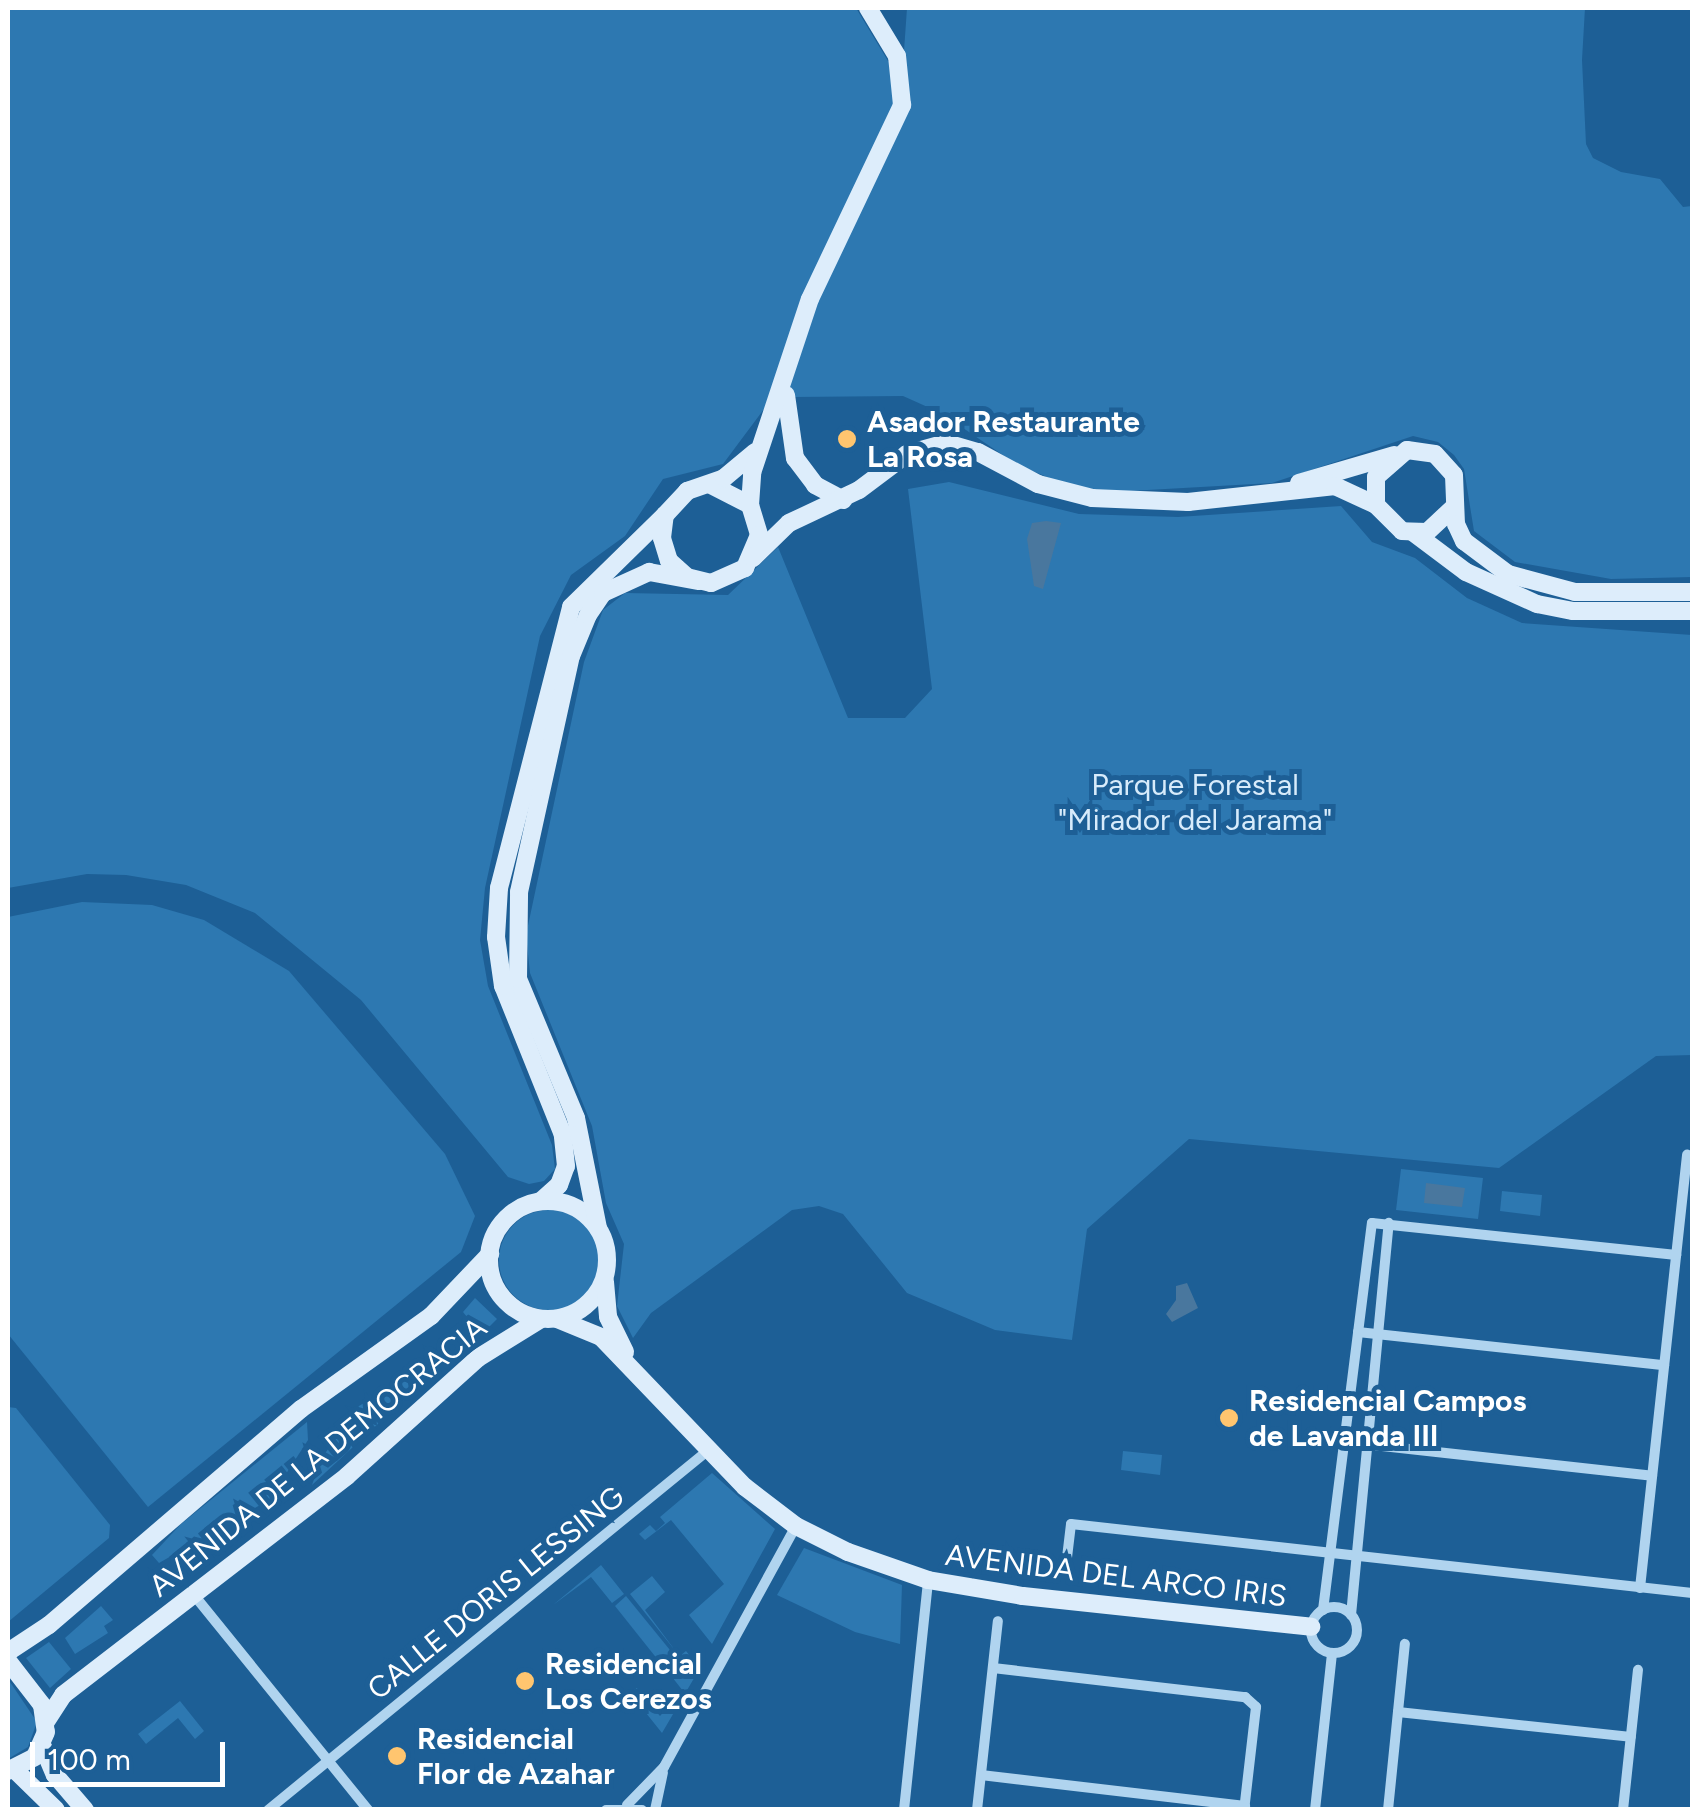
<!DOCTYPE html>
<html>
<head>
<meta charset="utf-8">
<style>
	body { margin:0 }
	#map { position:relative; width:1700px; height:1817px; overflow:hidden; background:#1d5f96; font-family:Figtree,sans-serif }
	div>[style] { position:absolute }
	.green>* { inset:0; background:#2d78b1 }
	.round { border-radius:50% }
	.water>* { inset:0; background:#49779e }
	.street>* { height:10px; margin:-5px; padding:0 5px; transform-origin:5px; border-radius:5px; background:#b0d4ef }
	.street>.ring { margin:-5px; padding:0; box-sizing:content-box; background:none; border:10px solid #b0d4ef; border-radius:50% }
	.secondary>* { height:18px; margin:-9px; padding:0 9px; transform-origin:9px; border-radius:9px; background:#ddedfb }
	.secondary>.ring { margin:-9px; padding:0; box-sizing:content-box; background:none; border:18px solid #ddedfb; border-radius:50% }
	.dots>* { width:28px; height:28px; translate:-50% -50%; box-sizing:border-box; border:5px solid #1d5f96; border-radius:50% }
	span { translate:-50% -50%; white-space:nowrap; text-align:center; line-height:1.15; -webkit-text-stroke:10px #1d5f96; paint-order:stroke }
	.poi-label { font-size:30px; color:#fff; font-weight:700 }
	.left { translate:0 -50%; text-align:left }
	.park-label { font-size:30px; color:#d7ebfb }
	.street-label { font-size:30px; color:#fff }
	.frame { position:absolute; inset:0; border:10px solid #fff; pointer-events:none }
	.scale { position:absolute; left:30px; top:1742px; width:195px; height:45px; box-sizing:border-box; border:5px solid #fff; border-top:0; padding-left:12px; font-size:30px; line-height:35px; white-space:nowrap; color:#fff; -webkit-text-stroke:8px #1d5f96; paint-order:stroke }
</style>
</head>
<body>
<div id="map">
	<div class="green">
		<div style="clip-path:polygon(8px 8px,856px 8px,888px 61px,904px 51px,907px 8px,1585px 8px,1582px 60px,1586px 144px,1593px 158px,1621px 172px,1660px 179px,1683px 207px,1692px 206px,1692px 577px,1611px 579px,1515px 562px,1474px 531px,1464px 469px,1454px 455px,1438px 442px,1413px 436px,1272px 483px,1112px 492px,1066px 485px,1016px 464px,941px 413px,903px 396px,793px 397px,767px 405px,723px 464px,663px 479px,625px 536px,571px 575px,540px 636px,485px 888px,480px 940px,488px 986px,552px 1145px,555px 1169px,544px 1181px,529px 1184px,508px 1177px,361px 1000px,255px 913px,186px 885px,126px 875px,87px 874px,8px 888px)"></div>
		<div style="clip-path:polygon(949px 482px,1079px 514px,1178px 517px,1341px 506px,1372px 542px,1415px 558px,1467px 598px,1522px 623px,1692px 635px,1692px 1055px,1656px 1056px,1499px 1168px,1189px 1139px,1087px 1229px,1072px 1340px,995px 1330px,907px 1293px,843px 1214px,819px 1206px,792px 1210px,651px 1313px,633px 1338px,617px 1306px,624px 1244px,606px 1203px,592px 1126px,530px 973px,526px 935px,584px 662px,603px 610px,625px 593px,728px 595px,778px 547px,848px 718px,905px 718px,932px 689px,908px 489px)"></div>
		<div style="clip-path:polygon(82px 902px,152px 905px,204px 920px,289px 971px,445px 1154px,475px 1216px,461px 1252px,148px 1507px,8px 1334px,8px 917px)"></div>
		<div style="clip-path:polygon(1401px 1169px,1483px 1178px,1478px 1219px,1396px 1210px)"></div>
		<div style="clip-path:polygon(1502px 1191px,1542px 1195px,1540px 1216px,1500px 1211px)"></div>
		<div class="round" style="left:499px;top:1210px;width:100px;height:100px"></div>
		<div style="clip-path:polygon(475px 1298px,497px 1319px,481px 1335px,463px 1312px)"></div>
		<div style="clip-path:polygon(447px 1354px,449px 1358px,312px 1485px,321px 1459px,359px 1406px)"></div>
		<div style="clip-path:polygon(8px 1407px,16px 1408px,110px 1525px,109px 1538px,8px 1622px)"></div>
		<div style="clip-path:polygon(307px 1422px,308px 1440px,269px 1500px,159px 1563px,152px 1555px,181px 1524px)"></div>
		<div style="clip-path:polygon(1123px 1451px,1162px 1455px,1160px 1475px,1121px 1470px)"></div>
		<div style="clip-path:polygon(712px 1473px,775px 1529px,712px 1644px,689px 1615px,724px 1584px,671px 1520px,645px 1540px,639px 1534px,650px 1525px,656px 1531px,665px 1523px,660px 1517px)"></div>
		<div style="clip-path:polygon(804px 1548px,902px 1585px,900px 1644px,855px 1632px,777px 1595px)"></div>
		<div style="clip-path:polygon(601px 1565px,624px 1594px,612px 1603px,591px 1577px,553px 1605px)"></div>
		<div style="clip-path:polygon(652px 1576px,665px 1592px,645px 1610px,677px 1653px,630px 1594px)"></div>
		<div style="clip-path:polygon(626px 1596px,674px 1655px,662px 1665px,615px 1606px)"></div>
		<div style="clip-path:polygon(101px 1606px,113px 1620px,104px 1626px,108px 1633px,75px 1654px,65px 1638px)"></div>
		<div style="clip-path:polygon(49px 1642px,71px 1669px,50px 1688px,26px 1658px)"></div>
		<div style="clip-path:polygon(686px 1651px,700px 1668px,662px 1733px,630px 1693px,637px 1688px,643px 1705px,648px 1702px,660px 1716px,683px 1691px,665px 1668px)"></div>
		<div style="clip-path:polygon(8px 1679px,37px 1722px,28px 1747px,8px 1759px)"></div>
		<div style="clip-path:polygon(180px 1701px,204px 1731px,195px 1739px,178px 1718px,146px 1744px,138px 1734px)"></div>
	</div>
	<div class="water">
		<div style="clip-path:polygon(1046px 521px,1061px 523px,1043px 589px,1034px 586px,1027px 539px,1032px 523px)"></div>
		<div style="clip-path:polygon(1426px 1183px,1465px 1188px,1462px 1207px,1424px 1203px)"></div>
		<div style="clip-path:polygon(1187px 1283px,1198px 1308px,1172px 1322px,1166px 1314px,1176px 1300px,1176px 1286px)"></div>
	</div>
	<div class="street">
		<div style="left:1358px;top:1332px;width:308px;rotate:6.2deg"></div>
		<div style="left:1346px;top:1442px;width:308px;rotate:6.3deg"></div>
		<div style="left:1066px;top:1566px;width:42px;rotate:-83.2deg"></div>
		<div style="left:1071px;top:1524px;width:625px;rotate:6.34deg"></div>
		<div style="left:1640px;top:1588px;width:436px;rotate:-83.8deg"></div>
		<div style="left:194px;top:1595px;width:277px;rotate:51deg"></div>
		<div class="ring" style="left:1311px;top:1607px;width:36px;height:36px"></div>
		<div style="left:1323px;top:1610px;width:390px;rotate:-82.8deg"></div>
		<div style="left:1372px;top:1223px;width:306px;rotate:6deg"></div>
		<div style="left:1351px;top:1615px;width:394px;rotate:-84.5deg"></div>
		<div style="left:993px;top:1668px;width:254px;rotate:6.6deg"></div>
		<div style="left:1245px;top:1697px;width:15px;rotate:42deg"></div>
		<div style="left:1256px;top:1707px;width:104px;rotate:96.6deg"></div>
		<div style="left:1398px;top:1712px;width:234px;rotate:6.1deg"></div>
		<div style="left:981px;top:1775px;width:266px;rotate:6.7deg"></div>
		<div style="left:627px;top:1805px;width:53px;rotate:-45.8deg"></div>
		<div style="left:664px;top:1767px;width:275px;rotate:-61.3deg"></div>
		<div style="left:268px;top:1810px;width:566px;rotate:-39.26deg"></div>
		<div style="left:606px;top:1810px;width:36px"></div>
		<div style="left:655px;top:1810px;width:38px;rotate:-78deg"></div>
		<div style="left:904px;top:1810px;width:231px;rotate:-84deg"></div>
		<div style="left:977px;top:1810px;width:190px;rotate:-83.7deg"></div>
		<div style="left:1315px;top:1810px;width:158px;rotate:-83.8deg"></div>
		<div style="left:1388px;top:1810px;width:167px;rotate:-84.2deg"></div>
		<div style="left:1623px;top:1810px;width:141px;rotate:-83.9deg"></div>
	</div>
	<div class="secondary">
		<div style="left:786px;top:395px;width:64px;rotate:81.9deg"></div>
		<div style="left:795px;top:458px;width:34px;rotate:53deg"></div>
		<div style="left:815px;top:485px;width:32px;rotate:28deg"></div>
		<div style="left:1299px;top:483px;width:99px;rotate:-16.4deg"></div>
		<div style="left:711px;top:485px;width:44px;rotate:27.1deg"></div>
		<div style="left:750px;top:505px;width:31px;rotate:73deg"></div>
		<div style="left:759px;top:535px;width:36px;rotate:113deg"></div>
		<div style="left:745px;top:568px;width:37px;rotate:156deg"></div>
		<div style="left:711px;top:583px;width:25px;rotate:-166deg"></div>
		<div style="left:687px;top:577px;width:24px;rotate:-138deg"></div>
		<div style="left:669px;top:561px;width:24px;rotate:-107deg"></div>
		<div style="left:662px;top:538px;width:23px;rotate:-83deg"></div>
		<div style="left:665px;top:515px;width:33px;rotate:-47deg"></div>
		<div style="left:687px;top:491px;width:39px;rotate:-19deg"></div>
		<div style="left:724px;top:478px;width:40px;rotate:-40deg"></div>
		<div style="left:750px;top:505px;width:32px;rotate:-86deg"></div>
		<div style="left:752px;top:473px;width:183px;rotate:-71.6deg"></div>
		<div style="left:810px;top:299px;width:215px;rotate:-64.6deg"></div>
		<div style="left:902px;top:105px;width:49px;rotate:-95.8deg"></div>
		<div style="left:897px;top:56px;width:56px;rotate:-121.1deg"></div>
		<div style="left:1454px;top:507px;width:37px;rotate:137deg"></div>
		<div style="left:1427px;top:532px;width:25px;rotate:-178deg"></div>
		<div style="left:1402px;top:531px;width:37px;rotate:-135deg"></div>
		<div style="left:1376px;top:505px;width:28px;rotate:-90deg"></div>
		<div style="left:1376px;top:477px;width:41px;rotate:-41.1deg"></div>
		<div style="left:1407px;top:450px;width:28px;rotate:8deg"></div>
		<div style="left:1435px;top:454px;width:28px;rotate:48deg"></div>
		<div style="left:1454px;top:475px;width:49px;rotate:87.7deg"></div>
		<div style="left:1456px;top:524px;width:19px;rotate:65deg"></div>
		<div style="left:1464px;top:541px;width:55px;rotate:36.9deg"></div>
		<div style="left:1508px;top:574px;width:69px;rotate:15deg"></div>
		<div style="left:1575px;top:592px;width:117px"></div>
		<div style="left:1414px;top:533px;width:65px;rotate:36.9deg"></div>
		<div style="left:1466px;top:572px;width:78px;rotate:24.3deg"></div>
		<div style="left:1537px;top:604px;width:37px;rotate:11deg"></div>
		<div style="left:1573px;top:611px;width:119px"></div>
		<div style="left:753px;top:558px;width:50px;rotate:-44.2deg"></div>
		<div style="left:789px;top:523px;width:77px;rotate:-25.2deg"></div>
		<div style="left:859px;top:490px;width:60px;rotate:-36.9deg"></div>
		<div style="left:907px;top:454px;width:41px;rotate:-15.8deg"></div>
		<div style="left:946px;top:443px;width:33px;rotate:16deg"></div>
		<div style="left:978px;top:452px;width:68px;rotate:28.1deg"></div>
		<div style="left:1038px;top:484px;width:56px;rotate:14.5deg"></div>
		<div style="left:1092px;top:498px;width:96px;rotate:2.4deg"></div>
		<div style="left:1188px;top:502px;width:148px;rotate:-6.2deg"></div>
		<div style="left:1335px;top:486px;width:45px;rotate:24.9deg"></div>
		<div style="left:541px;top:1201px;width:24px;rotate:-42deg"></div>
		<div style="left:559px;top:1185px;width:20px;rotate:-70deg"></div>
		<div style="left:566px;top:1166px;width:31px;rotate:-96deg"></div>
		<div style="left:563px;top:1135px;width:161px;rotate:-111.9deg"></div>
		<div style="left:503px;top:986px;width:49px;rotate:-98.1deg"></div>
		<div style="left:496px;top:937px;width:49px;rotate:-86.5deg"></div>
		<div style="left:499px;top:888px;width:290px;rotate:-75.6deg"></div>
		<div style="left:571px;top:607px;width:132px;rotate:-44.4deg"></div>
		<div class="ring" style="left:489px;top:1201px;width:100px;height:100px"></div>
		<div style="left:598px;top:1228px;width:112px;rotate:-101.3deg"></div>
		<div style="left:576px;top:1118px;width:151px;rotate:-112.6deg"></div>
		<div style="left:518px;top:979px;width:87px;rotate:-89.3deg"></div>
		<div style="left:519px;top:892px;width:242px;rotate:-77.6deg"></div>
		<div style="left:571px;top:656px;width:44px;rotate:-67.5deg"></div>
		<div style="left:588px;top:615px;width:27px;rotate:-56deg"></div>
		<div style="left:603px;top:593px;width:51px;rotate:-24.5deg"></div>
		<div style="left:649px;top:572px;width:51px;rotate:10.2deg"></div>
		<div style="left:605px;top:1282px;width:35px;rotate:85deg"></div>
		<div style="left:608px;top:1317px;width:39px;rotate:64deg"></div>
		<div style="left:557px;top:1319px;width:48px;rotate:22.2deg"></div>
		<div style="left:601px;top:1337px;width:208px;rotate:46.2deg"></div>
		<div style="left:745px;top:1487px;width:64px;rotate:37.4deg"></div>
		<div style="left:796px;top:1526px;width:58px;rotate:26.6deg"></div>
		<div style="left:848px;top:1552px;width:85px;rotate:19.3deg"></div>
		<div style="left:928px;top:1580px;width:96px;rotate:9.6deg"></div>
		<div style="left:1023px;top:1596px;width:290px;rotate:6.1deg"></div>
		<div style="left:8px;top:1652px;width:49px;rotate:-33.4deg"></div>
		<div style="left:49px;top:1625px;width:332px;rotate:-40.6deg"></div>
		<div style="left:301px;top:1409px;width:160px;rotate:-35.6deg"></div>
		<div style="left:431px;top:1316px;width:86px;rotate:-46.4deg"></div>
		<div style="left:8px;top:1661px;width:56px;rotate:52.3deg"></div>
		<div style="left:42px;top:1705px;width:27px;rotate:82deg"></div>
		<div style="left:46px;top:1732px;width:27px;rotate:114deg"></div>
		<div style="left:35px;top:1757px;width:30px;rotate:153deg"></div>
		<div style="left:45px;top:1723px;width:33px;rotate:-57deg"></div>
		<div style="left:63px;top:1695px;width:359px;rotate:-37.6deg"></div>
		<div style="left:347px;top:1476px;width:176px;rotate:-42deg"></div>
		<div style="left:478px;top:1358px;width:74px;rotate:-31.8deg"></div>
		<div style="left:43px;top:1747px;width:30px;rotate:67deg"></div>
		<div style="left:55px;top:1775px;width:46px;rotate:49.4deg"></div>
		<div style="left:15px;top:1770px;width:57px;rotate:44.3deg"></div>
	</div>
	<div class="dots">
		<div style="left:847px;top:439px;background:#ffc56f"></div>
		<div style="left:1229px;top:1418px;background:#ffc56f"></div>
		<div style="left:525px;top:1681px;background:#ffc56f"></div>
		<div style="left:397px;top:1756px;background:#ffc56f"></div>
	</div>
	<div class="poi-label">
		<span class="left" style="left:867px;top:439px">Asador Restaurante<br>La Rosa</span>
		<span class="left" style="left:1249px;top:1418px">Residencial Campos<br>de Lavanda III</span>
		<span class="left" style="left:545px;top:1681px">Residencial<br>Los Cerezos</span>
		<span class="left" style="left:417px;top:1756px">Residencial<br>Flor de Azahar</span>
	</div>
	<div class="park-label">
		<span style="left:1195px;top:802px">Parque Forestal<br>"Mirador del Jarama"</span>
	</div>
	<div class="street-label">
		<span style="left:318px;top:1457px;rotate:-39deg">AVENIDA DE LA DEMOCRACIA</span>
		<span style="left:1116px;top:1576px;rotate:7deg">AVENIDA DEL ARCO IRIS</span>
		<span style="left:496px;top:1593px;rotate:-39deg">CALLE DORIS LESSING</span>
	</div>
	<div class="frame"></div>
	<div class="scale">100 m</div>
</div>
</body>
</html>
